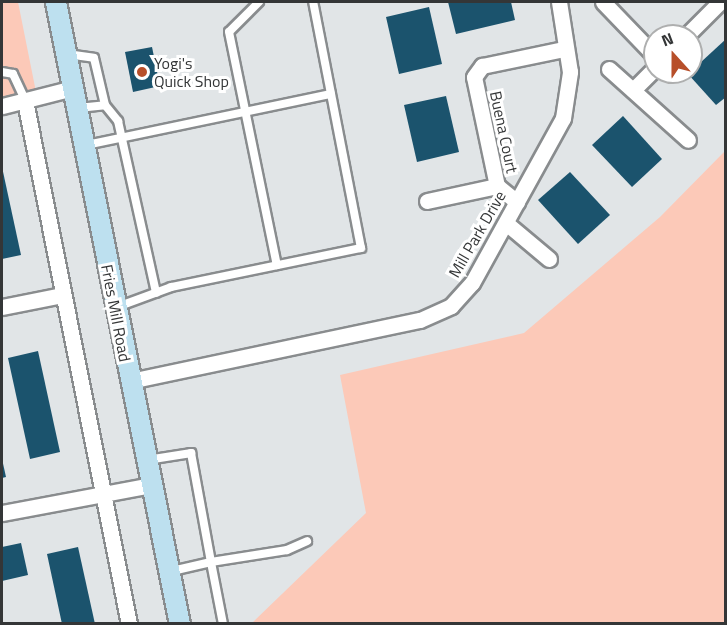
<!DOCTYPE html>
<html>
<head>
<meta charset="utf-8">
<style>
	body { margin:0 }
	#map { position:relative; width:727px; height:625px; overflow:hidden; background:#e1e5e7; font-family:"Titillium Web",sans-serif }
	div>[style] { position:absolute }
	.green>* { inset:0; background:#fcc9b8 }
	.building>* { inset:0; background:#1b536d }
	.roads { filter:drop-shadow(2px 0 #898c8e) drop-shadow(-2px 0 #898c8e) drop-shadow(0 2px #898c8e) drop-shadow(0 -2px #898c8e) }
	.service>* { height:8px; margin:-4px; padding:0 4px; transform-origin:4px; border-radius:4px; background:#fff }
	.minor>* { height:15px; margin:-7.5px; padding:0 7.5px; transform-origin:7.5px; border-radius:7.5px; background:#fff }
	.secondary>* { height:20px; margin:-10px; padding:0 10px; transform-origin:10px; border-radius:10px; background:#bde0ef }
	.dots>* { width:16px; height:16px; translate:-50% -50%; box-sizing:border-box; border:3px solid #fff; border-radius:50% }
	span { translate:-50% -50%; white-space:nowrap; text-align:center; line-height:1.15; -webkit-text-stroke:6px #fff; paint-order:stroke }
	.poi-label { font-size:16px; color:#343637 }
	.left { translate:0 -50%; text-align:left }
	.street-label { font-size:16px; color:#343637 }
	.frame { position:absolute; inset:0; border:3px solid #343637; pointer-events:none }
	.north { position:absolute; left:643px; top:24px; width:60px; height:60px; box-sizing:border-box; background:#fff; border:2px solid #aeafaf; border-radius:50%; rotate:339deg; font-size:16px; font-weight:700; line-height:24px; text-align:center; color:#343637 }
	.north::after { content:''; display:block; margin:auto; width:21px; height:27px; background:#b74f2a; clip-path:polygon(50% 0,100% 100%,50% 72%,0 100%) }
</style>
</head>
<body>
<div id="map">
	<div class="green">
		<div style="clip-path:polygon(2px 2px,18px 2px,36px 92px,2px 99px)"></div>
		<div style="clip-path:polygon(725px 151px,725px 623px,252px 623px,366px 513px,340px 375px,524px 333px,660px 217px)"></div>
	</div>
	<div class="building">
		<div style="clip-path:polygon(448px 2px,511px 2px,515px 20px,456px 34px)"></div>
		<div style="clip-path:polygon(429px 7px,442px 64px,399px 74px,386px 17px)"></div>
		<div style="clip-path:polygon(726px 39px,726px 97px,716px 105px,688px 74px)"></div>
		<div style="clip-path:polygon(152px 47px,160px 86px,133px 92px,125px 52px)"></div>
		<div style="clip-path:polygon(446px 96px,459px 152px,417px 162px,404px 105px)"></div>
		<div style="clip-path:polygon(623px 116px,662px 159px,632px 187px,592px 145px)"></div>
		<div style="clip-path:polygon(2px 167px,21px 255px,2px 259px)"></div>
		<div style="clip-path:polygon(570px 172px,610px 215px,578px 244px,538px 200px)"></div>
		<div style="clip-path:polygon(38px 351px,60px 452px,30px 459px,8px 358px)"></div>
		<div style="clip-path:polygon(2px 459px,6px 477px,2px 478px)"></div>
		<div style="clip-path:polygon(21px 543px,28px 575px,2px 581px,2px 547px)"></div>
		<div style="clip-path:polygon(78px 547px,95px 624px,62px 624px,47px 554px)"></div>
	</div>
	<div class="roads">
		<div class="service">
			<div style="left:259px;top:2px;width:42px;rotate:135deg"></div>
			<div style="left:229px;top:32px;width:238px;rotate:78.4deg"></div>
			<div style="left:67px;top:54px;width:27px;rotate:8deg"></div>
			<div style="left:94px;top:58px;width:48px;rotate:76.8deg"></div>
			<div style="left:2px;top:72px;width:11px;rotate:10deg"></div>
			<div style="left:13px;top:74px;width:29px;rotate:65deg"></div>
			<div style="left:78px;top:108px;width:27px;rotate:-6deg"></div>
			<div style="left:105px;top:105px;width:21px;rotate:51deg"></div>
			<div style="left:118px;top:121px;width:176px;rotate:77.5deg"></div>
			<div style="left:86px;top:145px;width:250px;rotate:-11.8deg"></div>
			<div style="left:117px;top:307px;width:58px;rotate:-20.3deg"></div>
			<div style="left:171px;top:287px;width:194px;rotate:-11.6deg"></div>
			<div style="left:361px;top:248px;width:251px;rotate:-101deg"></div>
			<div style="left:147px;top:460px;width:45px;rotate:-9deg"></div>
			<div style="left:191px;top:453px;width:111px;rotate:79.6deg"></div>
			<div style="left:211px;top:562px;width:40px;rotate:167deg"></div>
			<div style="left:223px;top:624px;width:63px;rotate:-101deg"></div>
			<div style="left:211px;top:562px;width:77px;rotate:-9deg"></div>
			<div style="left:287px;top:550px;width:22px;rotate:-24deg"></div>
		</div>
		<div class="minor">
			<div style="left:603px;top:2px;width:75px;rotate:46.1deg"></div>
			<div style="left:686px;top:36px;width:48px;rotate:-45deg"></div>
			<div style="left:609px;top:69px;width:106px;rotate:41.9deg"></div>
			<div style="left:633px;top:90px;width:31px;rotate:-45deg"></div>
			<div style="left:25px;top:101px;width:533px;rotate:78.75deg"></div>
			<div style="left:2px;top:106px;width:73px;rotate:-14.2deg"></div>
			<div style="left:427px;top:201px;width:72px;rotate:-12.1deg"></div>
			<div style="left:517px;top:202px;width:26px;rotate:-141deg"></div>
			<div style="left:497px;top:186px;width:111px;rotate:-101.9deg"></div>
			<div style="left:474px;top:77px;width:14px;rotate:-54deg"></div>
			<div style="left:482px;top:66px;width:84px;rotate:-11.7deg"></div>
			<div style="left:506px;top:223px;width:56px;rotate:39.9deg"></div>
			<div style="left:2px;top:307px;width:61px;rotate:-11.3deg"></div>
			<div style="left:130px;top:381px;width:296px;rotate:-11.9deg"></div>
			<div style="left:420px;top:320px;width:34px;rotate:-24deg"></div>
			<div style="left:451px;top:306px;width:31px;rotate:-48deg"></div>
			<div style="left:472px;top:283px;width:188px;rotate:-61.1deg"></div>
			<div style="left:563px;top:118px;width:47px;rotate:-81.3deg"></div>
			<div style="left:570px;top:72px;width:71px;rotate:-98.9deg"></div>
			<div style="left:2px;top:513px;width:152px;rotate:-10.6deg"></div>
		</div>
		<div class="secondary">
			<div style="left:56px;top:2px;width:634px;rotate:78.73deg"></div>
		</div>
	</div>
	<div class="dots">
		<div style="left:142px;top:72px;background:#b74f2a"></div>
	</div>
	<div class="poi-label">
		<span class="left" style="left:154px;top:72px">Yogi's<br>Quick Shop</span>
	</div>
	<div class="street-label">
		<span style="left:504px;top:132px;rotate:78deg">Buena Court</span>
		<span style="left:477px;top:234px;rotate:-60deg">Mill Park Drive</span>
		<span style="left:116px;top:313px;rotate:79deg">Fries Mill Road</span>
	</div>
	<div class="frame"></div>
	<div class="north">N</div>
</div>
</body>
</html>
